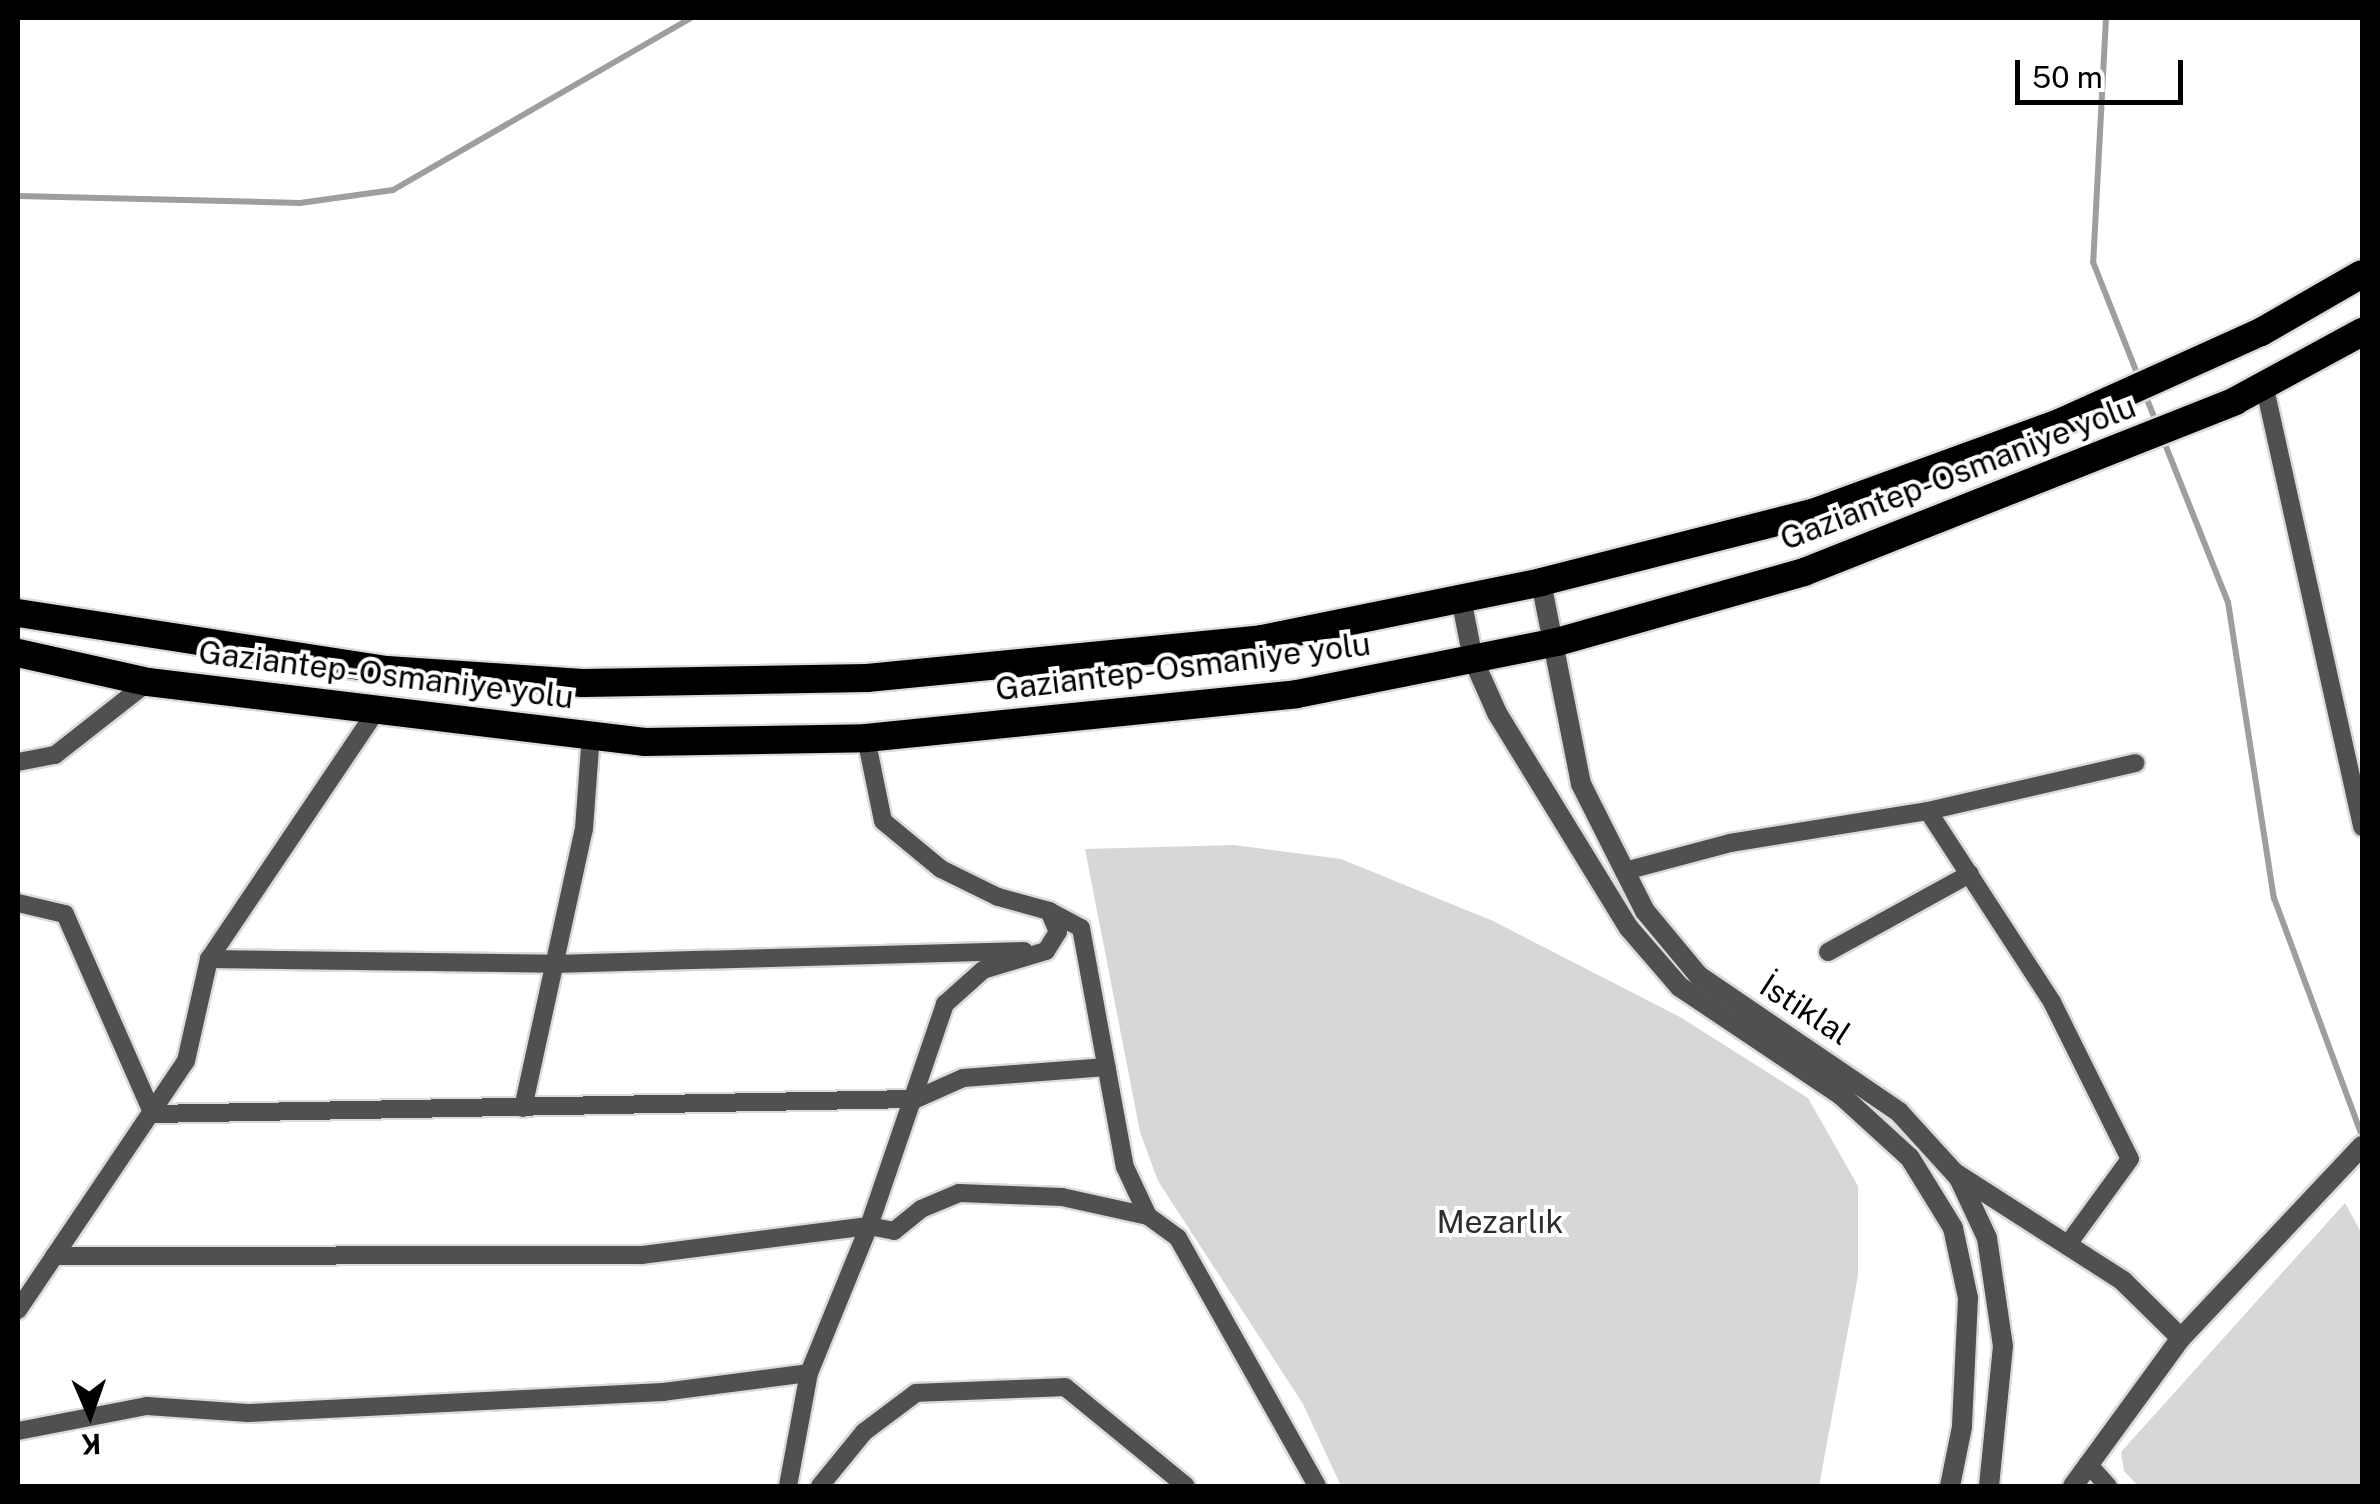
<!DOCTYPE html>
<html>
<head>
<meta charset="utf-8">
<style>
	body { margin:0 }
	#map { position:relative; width:2380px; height:1504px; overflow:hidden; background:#fff; font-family:"Public Sans",sans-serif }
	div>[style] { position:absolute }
	.green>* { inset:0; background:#d7d7d7 }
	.stream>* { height:6px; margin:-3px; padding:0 3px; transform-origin:3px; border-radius:3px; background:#9e9e9e }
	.roads { filter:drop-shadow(2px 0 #dbdbdb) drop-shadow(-2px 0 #dbdbdb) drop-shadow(0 2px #dbdbdb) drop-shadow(0 -2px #dbdbdb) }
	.minor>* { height:18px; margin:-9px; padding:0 9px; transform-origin:9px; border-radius:9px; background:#505050 }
	.tertiary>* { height:20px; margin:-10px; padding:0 10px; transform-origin:10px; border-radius:10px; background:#505050 }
	.trunk>* { height:28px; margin:-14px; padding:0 14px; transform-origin:14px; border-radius:14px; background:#000 }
	span { translate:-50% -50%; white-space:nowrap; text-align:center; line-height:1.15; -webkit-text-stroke:8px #fff; paint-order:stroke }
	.street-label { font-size:32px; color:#000 }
	.park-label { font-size:32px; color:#2e2e2e }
	.frame { position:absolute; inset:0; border:20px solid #000; pointer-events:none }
	.north { position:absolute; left:40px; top:1364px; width:100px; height:100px; -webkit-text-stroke:8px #fff; paint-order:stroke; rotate:178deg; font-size:28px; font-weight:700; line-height:40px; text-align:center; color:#000 }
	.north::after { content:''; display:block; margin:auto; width:35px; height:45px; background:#000; clip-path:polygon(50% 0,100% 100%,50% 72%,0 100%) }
	.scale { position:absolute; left:2015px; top:60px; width:168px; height:45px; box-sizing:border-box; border:5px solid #000; border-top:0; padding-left:12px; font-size:30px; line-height:35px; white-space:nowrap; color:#000; -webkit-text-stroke:8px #fff; paint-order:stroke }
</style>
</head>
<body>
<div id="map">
	<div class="green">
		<div style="clip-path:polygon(1234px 845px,1341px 859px,1493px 921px,1680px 1017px,1808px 1098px,1858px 1186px,1858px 1276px,1819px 1486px,1341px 1486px,1303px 1404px,1158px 1181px,1140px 1132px,1085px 849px)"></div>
		<div style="clip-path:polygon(2345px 1203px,2362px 1234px,2362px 1486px,2138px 1486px,2124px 1471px,2121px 1452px)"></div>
	</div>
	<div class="stream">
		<div style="left:2106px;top:18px;width:244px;rotate:93deg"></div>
		<div style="left:2093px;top:262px;width:128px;rotate:68.4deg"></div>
		<div style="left:18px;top:196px;width:282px;rotate:1.4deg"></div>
		<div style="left:300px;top:203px;width:94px;rotate:-8deg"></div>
		<div style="left:393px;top:190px;width:344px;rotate:-30deg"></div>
		<div style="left:2144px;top:392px;width:32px;rotate:68deg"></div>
		<div style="left:2163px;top:439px;width:175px;rotate:68.3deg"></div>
		<div style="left:2228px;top:602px;width:300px;rotate:81.2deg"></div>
		<div style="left:2274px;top:898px;width:254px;rotate:69.7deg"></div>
	</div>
	<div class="roads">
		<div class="minor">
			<div style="left:2264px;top:384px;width:454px;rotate:77.5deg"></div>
			<div style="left:18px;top:762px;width:38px;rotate:-11deg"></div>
			<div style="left:55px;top:755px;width:118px;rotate:-38.1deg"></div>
			<div style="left:1928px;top:811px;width:213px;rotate:-13deg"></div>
			<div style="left:1625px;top:871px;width:109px;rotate:-14.9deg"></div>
			<div style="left:1730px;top:843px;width:201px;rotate:-9.2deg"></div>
			<div style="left:1928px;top:811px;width:228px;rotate:57deg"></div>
			<div style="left:2052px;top:1002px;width:175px;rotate:63.6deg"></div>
			<div style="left:2130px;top:1159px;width:105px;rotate:126.1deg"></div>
			<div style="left:18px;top:903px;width:48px;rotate:13.2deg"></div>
			<div style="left:65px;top:914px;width:219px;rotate:66.3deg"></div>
			<div style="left:153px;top:1114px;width:763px;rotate:-1.13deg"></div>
			<div style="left:916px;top:1099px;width:51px;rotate:-24.1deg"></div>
			<div style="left:963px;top:1078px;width:144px;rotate:-4.4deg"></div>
			<div style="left:1049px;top:911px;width:36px;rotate:28deg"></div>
			<div style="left:1081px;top:928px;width:243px;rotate:79.6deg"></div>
			<div style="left:1125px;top:1167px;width:54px;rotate:64.9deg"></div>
			<div style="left:1148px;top:1216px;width:37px;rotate:36deg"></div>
			<div style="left:1178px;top:1238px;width:284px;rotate:60.7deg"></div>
			<div style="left:1828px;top:952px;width:162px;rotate:-28.8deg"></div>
			<div style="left:209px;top:959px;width:345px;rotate:0.8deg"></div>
			<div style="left:554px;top:964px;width:470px;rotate:-1.6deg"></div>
			<div style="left:523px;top:1108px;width:286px;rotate:-77.7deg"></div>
			<div style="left:584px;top:829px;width:95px;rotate:-85.8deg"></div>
			<div style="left:54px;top:1256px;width:588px;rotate:-0.1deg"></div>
			<div style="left:642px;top:1255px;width:229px;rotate:-7.3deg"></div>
			<div style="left:869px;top:1226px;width:235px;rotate:-71.1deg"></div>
			<div style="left:945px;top:1004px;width:51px;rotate:-41.8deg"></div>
			<div style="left:983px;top:970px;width:66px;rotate:-16.8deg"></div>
			<div style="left:1046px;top:951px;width:22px;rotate:-58deg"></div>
			<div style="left:1058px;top:932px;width:23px;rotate:-113deg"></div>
			<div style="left:1049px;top:911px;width:53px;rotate:-164.6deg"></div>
			<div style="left:998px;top:897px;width:64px;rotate:-153.8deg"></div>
			<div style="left:941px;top:869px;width:75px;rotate:-140.4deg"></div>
			<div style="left:883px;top:821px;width:85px;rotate:-101.6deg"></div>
			<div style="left:18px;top:1310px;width:300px;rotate:-56deg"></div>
			<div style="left:186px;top:1061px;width:105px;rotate:-77.3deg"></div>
			<div style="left:209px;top:959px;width:297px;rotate:-56deg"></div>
			<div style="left:18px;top:1431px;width:131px;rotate:-11deg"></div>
			<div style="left:147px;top:1406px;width:101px;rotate:4deg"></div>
			<div style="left:248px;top:1413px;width:416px;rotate:-2.9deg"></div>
			<div style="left:663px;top:1392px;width:147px;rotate:-7.4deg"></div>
			<div style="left:2088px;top:1464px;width:30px;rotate:48deg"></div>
			<div style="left:788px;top:1486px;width:115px;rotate:-79.5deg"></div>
			<div style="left:809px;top:1373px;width:159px;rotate:-67.8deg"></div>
			<div style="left:869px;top:1226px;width:25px;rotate:11deg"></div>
			<div style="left:894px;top:1231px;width:35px;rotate:-39deg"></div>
			<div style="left:921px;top:1209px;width:41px;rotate:-22.8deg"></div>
			<div style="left:959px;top:1193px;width:103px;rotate:2.2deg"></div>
			<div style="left:1062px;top:1197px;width:88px;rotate:12.5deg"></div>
			<div style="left:820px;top:1486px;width:70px;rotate:-50.8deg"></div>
			<div style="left:864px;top:1432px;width:65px;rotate:-36.9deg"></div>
			<div style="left:916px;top:1393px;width:149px;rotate:-2.3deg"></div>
			<div style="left:1065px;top:1387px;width:156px;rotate:39.3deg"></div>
		</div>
		<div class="tertiary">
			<div style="left:1541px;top:582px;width:206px;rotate:78.8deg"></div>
			<div style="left:1581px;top:784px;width:142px;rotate:63.3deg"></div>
			<div style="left:1645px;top:911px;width:85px;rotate:50.3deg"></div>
			<div style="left:1699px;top:976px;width:242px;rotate:34.2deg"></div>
			<div style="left:1899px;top:1112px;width:89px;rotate:47.7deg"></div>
			<div style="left:1959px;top:1178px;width:66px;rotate:65deg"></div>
			<div style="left:1987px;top:1238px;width:109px;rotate:81.6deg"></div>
			<div style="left:2003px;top:1346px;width:141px;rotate:95.7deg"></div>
			<div style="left:1461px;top:598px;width:62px;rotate:78.9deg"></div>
			<div style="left:1473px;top:659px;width:59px;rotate:66deg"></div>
			<div style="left:1497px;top:713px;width:252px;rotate:58.5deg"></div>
			<div style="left:1629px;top:928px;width:78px;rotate:49.2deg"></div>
			<div style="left:1680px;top:987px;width:194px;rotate:33.9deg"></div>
			<div style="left:1841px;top:1095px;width:93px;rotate:42.4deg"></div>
			<div style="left:1910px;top:1158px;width:82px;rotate:58.4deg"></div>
			<div style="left:1953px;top:1228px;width:72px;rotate:77.9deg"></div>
			<div style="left:1968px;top:1298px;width:129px;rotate:92.7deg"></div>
			<div style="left:1962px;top:1427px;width:60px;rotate:101.5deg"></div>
			<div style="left:1955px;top:1173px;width:200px;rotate:32.7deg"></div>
			<div style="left:2123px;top:1281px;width:81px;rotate:44.5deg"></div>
			<div style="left:2073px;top:1486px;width:183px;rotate:-53.9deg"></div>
			<div style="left:2181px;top:1338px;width:264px;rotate:-46.7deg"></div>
		</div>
		<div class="trunk">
			<div style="left:18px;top:613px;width:373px;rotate:8.8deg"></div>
			<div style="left:387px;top:670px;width:196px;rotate:3.8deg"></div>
			<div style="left:583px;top:683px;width:284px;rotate:-1deg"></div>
			<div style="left:867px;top:678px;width:397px;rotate:-5.6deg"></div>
			<div style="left:1262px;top:639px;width:285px;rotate:-11.5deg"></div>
			<div style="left:1541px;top:582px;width:280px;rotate:-14.3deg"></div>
			<div style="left:1812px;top:513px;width:263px;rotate:-20deg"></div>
			<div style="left:2059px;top:423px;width:222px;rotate:-24.3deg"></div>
			<div style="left:2261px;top:332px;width:116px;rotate:-29.9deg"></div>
			<div style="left:18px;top:653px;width:133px;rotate:12.6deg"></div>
			<div style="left:148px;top:682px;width:501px;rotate:6.88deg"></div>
			<div style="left:645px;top:742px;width:221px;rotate:-1deg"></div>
			<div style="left:866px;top:738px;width:433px;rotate:-5.8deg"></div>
			<div style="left:1297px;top:694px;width:265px;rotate:-11.3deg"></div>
			<div style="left:1557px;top:642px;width:257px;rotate:-15.8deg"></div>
			<div style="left:1804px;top:572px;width:464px;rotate:-21.6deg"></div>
			<div style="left:2235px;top:401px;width:145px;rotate:-28.5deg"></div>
		</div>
	</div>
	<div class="street-label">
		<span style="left:1958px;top:473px;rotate:-21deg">Gaziantep-Osmaniye yolu</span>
		<span style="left:1183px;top:667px;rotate:-7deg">Gaziantep-Osmaniye yolu</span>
		<span style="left:386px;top:675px;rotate:7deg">Gaziantep-Osmaniye yolu</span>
		<span style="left:1805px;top:1010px;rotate:33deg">İstiklal</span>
	</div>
	<div class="park-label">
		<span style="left:1500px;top:1222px">Mezarlık</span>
	</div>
	<div class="frame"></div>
	<div class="north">K</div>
	<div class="scale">50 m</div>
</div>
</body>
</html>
